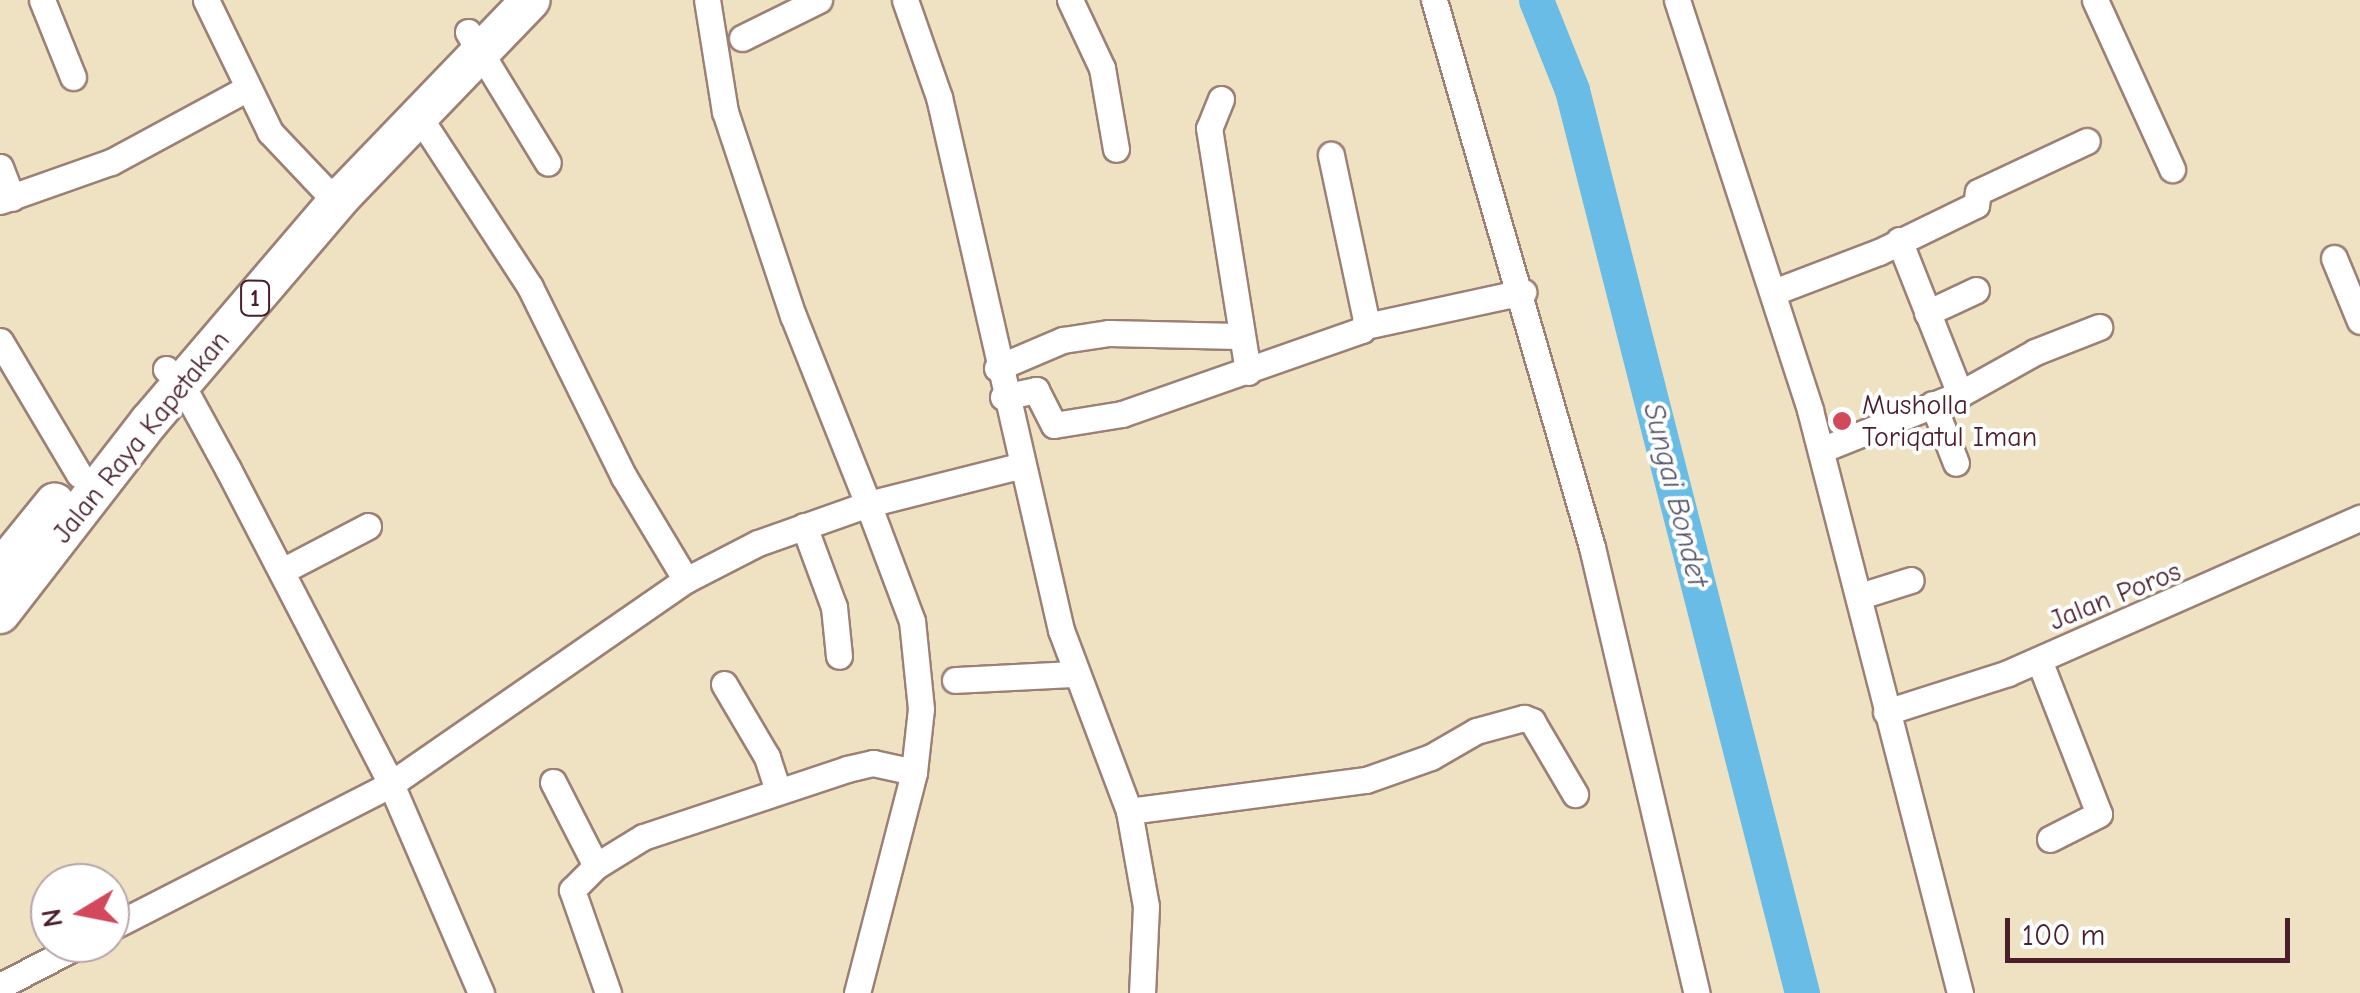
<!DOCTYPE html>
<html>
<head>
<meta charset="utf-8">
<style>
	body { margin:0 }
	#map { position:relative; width:2360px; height:993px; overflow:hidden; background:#efe2c2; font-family:"Comic Neue",sans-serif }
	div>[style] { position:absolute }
	.river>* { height:35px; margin:-17.5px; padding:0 17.5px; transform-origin:17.5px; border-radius:17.5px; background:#69bce5 }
	.roads { filter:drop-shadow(2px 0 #9c8076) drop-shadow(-2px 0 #9c8076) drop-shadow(0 2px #9c8076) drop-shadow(0 -2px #9c8076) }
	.minor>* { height:25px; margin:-12.5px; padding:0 12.5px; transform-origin:12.5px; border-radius:12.5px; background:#fff }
	.highway>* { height:38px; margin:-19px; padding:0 19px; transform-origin:19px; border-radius:19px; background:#fff }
	.dots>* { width:28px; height:28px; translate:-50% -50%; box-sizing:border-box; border:5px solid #fff; border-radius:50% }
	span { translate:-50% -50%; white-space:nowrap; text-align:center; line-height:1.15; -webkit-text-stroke:8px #fff; paint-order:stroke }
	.shield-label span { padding:2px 8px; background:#fff; border:2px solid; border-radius:8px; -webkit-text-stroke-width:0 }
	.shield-label { font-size:25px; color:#4a1f2b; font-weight:700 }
	.poi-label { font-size:28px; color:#4a1f2b }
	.left { translate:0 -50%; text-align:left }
	.street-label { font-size:28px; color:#4a1f2b }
	.water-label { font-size:30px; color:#55566c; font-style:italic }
	.north { position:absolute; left:30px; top:863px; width:100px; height:100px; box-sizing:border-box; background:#fff; border:2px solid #b7a5aa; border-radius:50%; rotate:260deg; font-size:28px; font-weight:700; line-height:40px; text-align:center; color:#4a1f2b }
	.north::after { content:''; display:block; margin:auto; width:35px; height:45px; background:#d1495b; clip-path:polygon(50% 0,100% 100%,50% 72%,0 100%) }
	.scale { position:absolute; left:2005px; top:918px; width:285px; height:45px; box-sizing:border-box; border:5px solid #4a1f2b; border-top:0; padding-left:12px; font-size:30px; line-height:35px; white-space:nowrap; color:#4a1f2b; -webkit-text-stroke:8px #fff; paint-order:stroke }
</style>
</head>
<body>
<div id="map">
	<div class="river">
		<div style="left:1536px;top:0;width:97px;rotate:68.2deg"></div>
		<div style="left:1572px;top:90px;width:932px;rotate:75.71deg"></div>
	</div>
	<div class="roads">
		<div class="minor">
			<div style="left:42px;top:0;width:83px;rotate:68.1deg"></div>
			<div style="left:206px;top:0;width:147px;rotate:64.1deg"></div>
			<div style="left:270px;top:132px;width:79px;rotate:46.5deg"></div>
			<div style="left:905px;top:0;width:103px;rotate:70.7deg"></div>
			<div style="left:939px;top:97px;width:547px;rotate:77.11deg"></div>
			<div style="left:1061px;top:630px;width:193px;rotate:69.4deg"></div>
			<div style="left:1129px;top:811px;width:97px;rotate:79.9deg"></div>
			<div style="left:1146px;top:906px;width:87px;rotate:92.6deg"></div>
			<div style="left:1070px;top:0;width:75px;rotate:64.8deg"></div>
			<div style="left:1102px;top:68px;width:82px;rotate:80.2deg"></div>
			<div style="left:1434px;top:0;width:569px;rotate:73.89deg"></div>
			<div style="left:1592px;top:547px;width:458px;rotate:76.8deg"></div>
			<div style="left:1677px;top:0;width:431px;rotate:72deg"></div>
			<div style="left:1810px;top:410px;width:602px;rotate:75.57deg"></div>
			<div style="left:2095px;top:0;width:186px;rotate:65.5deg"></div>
			<div style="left:468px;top:32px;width:153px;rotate:58.6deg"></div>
			<div style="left:742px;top:38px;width:86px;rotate:-26.3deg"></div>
			<div style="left:1221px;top:99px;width:31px;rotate:112deg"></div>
			<div style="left:1209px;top:128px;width:247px;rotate:80.9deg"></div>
			<div style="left:418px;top:115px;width:205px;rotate:56.9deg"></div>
			<div style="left:530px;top:287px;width:212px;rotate:63.7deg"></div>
			<div style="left:624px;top:477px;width:120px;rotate:59deg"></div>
			<div style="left:0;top:167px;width:33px;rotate:69deg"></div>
			<div style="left:0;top:201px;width:118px;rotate:-19.4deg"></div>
			<div style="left:111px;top:162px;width:151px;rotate:-28.4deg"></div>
			<div style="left:1899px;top:240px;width:166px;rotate:68.4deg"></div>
			<div style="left:2334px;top:258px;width:68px;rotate:67.6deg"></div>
			<div style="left:1774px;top:292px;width:112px;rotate:-20.9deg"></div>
			<div style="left:1879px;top:252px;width:108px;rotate:-25.9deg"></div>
			<div style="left:1976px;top:205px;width:13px;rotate:-81deg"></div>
			<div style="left:1978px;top:192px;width:120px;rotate:-25.1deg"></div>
			<div style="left:1927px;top:313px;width:54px;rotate:-25.1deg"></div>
			<div style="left:1366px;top:326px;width:161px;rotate:-12.2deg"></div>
			<div style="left:0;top:341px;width:155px;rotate:59.3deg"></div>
			<div style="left:997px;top:368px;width:72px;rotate:-23deg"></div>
			<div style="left:1063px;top:340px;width:47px;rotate:-8.7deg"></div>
			<div style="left:1109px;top:333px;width:129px;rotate:1.3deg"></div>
			<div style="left:166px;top:369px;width:23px;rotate:45deg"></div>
			<div style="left:182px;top:385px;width:96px;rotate:61.3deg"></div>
			<div style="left:228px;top:469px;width:355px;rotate:62.6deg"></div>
			<div style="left:391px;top:784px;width:228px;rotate:66.7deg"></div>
			<div style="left:1003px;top:397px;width:34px;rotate:-12deg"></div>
			<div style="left:1036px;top:390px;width:39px;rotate:63deg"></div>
			<div style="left:1054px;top:425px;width:69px;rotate:-9.2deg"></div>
			<div style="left:1122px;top:414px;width:254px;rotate:-19.3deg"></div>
			<div style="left:1362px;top:330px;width:11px;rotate:-68deg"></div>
			<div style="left:1366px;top:320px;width:169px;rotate:-102deg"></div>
			<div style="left:1933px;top:404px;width:63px;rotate:68.7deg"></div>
			<div style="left:1821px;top:450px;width:150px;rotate:-21.9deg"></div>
			<div style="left:1960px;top:394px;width:86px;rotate:-29.2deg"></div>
			<div style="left:2035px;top:352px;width:69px;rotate:-21.3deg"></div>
			<div style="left:804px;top:526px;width:86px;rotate:69.7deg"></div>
			<div style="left:834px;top:607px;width:49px;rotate:84.2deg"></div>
			<div style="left:282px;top:571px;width:97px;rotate:-27.6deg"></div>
			<div style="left:1860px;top:596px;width:53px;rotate:-17.4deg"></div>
			<div style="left:2039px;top:660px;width:165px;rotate:68.7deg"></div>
			<div style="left:2099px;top:814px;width:55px;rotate:153deg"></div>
			<div style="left:955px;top:680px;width:120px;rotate:-2.9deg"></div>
			<div style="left:724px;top:684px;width:85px;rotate:59.5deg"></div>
			<div style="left:767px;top:757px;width:36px;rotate:72deg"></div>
			<div style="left:1886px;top:712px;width:128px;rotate:-17.7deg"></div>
			<div style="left:2008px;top:673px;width:385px;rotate:-23.8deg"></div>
			<div style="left:553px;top:782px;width:94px;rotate:62.9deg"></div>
			<div style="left:596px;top:866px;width:55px;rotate:-31.7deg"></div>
			<div style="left:643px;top:837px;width:215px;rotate:-18.4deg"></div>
			<div style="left:847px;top:769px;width:27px;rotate:-13deg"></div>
			<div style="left:873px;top:763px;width:42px;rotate:12.4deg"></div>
			<div style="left:1129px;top:811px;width:239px;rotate:-7.5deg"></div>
			<div style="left:1366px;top:780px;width:69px;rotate:-19.5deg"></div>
			<div style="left:1431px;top:757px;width:52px;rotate:-30deg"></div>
			<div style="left:1476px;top:731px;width:50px;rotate:-15.2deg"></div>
			<div style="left:1524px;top:718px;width:9px;rotate:21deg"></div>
			<div style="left:1532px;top:721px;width:85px;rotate:59.5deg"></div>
			<div style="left:596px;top:866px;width:34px;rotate:135deg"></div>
			<div style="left:572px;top:890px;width:109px;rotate:70.7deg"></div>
			<div style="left:110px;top:928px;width:316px;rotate:-27.1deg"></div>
			<div style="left:391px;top:784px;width:359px;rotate:-34.7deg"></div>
			<div style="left:686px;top:580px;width:81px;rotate:-27.2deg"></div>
			<div style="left:758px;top:543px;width:117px;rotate:-19.5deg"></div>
			<div style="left:868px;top:504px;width:202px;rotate:-111.7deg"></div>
			<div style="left:793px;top:316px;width:215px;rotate:-108.4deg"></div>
			<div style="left:725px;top:112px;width:113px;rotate:-99.1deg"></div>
			<div style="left:0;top:986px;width:93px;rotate:-27.4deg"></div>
			<div style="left:857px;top:993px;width:228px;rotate:-75.5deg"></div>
			<div style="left:914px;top:772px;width:63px;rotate:-83.7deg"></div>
			<div style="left:921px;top:709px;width:88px;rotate:-95.8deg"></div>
			<div style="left:912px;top:621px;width:125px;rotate:-110.6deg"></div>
			<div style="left:868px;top:504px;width:156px;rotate:-14.1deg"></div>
		</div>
		<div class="highway">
			<div style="left:0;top:570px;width:87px;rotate:-51deg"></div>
			<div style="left:0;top:614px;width:243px;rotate:-52.2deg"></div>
			<div style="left:149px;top:422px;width:300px;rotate:-49.5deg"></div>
			<div style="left:344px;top:194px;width:269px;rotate:-46.1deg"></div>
		</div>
	</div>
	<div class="dots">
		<div style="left:1842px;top:421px;background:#d1495b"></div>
	</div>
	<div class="shield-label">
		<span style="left:255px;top:298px">1</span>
	</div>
	<div class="poi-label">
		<span class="left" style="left:1862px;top:421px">Musholla<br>Toriqatul Iman</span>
	</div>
	<div class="street-label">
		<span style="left:141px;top:437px;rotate:-51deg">Jalan Raya Kapetakan</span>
		<span style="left:2115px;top:596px;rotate:-22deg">Jalan Poros</span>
	</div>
	<div class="water-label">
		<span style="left:1675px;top:495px;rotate:76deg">Sungai Bondet</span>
	</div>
	<div class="north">N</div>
	<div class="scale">100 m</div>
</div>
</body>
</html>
